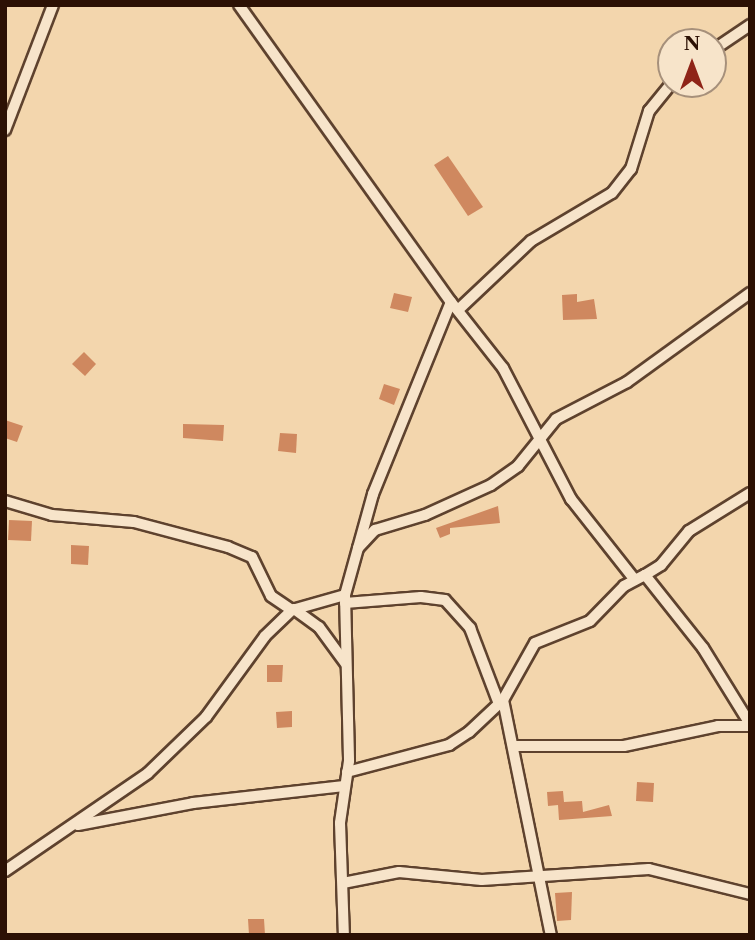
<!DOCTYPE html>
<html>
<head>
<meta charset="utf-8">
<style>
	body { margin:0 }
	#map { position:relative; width:755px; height:940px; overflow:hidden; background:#f3d6ad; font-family:"Libre Caslon Text",serif }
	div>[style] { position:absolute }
	.building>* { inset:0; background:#cf885f }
	.roads { filter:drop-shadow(2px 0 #5e422e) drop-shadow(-2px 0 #5e422e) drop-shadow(0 2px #5e422e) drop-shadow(0 -2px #5e422e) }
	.minor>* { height:10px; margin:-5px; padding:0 5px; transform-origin:5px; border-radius:5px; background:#f7e4ca }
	span { translate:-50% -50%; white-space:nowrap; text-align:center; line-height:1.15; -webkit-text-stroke:5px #f7e4ca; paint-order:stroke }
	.frame { position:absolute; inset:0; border:7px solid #2c1104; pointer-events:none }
	.north { position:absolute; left:657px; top:28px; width:70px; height:70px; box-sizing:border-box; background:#f7e4ca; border:2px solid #a6907b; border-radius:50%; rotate:0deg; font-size:19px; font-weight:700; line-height:28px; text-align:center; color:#2c1104 }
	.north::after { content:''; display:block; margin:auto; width:24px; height:32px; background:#8f2418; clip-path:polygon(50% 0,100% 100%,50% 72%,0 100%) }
</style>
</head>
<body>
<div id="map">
	<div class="building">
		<div style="clip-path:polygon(448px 156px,483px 207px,468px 216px,434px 165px)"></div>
		<div style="clip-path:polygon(394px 293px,412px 297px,408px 312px,390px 308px)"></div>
		<div style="clip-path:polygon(577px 294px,577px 302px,594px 299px,597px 319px,563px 320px,562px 295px)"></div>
		<div style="clip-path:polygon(84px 352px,96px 364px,85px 376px,72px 364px)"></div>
		<div style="clip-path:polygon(384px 384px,400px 389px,394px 405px,379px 399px)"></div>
		<div style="clip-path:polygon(5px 420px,23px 426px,17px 442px,5px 438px)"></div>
		<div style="clip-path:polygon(183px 424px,224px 425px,223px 441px,183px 438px)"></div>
		<div style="clip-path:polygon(280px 433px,297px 434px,296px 453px,278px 451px)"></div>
		<div style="clip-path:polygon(498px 506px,500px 523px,450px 528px,450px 534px,440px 538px,436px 528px)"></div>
		<div style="clip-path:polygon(9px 520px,32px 521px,31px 541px,8px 540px)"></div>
		<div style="clip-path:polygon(71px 545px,89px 546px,88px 565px,71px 564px)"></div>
		<div style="clip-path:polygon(267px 665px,283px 665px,282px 682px,267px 682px)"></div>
		<div style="clip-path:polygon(292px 711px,292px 727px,277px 728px,276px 712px)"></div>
		<div style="clip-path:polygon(637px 782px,654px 783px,653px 802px,636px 801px)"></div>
		<div style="clip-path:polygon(563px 791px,564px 802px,582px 801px,583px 812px,609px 805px,612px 816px,559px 820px,558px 805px,548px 806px,547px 792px)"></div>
		<div style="clip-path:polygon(572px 892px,571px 920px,557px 921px,555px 893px)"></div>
		<div style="clip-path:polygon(248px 919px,264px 919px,265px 935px,249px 935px)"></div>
	</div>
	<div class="roads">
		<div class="minor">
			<div style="left:239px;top:5px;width:365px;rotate:54.5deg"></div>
			<div style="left:713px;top:50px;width:45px;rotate:-34deg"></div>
			<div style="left:5px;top:130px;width:134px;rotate:-69deg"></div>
			<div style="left:458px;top:310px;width:100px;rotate:-43.4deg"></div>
			<div style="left:531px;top:241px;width:94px;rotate:-30.7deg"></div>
			<div style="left:612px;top:193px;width:31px;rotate:-52deg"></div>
			<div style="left:631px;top:169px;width:61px;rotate:-72.8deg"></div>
			<div style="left:649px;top:111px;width:35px;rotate:-51deg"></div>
			<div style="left:5px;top:501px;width:49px;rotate:16.6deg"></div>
			<div style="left:52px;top:515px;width:82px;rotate:4.9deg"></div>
			<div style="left:134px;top:522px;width:97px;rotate:14.9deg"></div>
			<div style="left:228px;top:547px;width:26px;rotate:23deg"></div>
			<div style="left:252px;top:557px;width:43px;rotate:64deg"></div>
			<div style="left:271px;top:596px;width:25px;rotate:34deg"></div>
			<div style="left:358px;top:548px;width:25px;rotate:-47deg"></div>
			<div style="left:375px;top:530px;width:52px;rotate:-16.7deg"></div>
			<div style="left:425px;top:515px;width:72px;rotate:-24.4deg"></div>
			<div style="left:491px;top:485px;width:33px;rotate:-35deg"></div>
			<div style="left:518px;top:466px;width:60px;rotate:-51deg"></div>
			<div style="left:556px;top:419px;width:80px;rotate:-27.5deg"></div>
			<div style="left:627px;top:382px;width:152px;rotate:-35.9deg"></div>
			<div style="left:645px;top:575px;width:19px;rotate:-32deg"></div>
			<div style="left:661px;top:565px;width:44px;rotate:-50.5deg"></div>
			<div style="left:689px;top:531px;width:72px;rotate:-31.9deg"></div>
			<div style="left:345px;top:595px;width:105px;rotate:-74.5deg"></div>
			<div style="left:373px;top:494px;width:207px;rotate:-67.9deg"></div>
			<div style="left:451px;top:302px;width:84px;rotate:51.8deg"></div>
			<div style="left:503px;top:368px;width:148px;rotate:62.6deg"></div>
			<div style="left:571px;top:499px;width:103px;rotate:51.7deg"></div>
			<div style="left:345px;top:603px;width:76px;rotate:-4.5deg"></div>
			<div style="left:421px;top:597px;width:24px;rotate:7deg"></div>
			<div style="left:445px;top:600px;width:38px;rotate:48deg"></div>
			<div style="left:470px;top:628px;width:81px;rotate:69.1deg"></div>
			<div style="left:294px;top:609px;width:31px;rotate:36deg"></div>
			<div style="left:319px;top:627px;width:46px;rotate:53.9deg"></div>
			<div style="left:503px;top:700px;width:240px;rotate:78.5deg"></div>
			<div style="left:513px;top:746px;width:111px"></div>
			<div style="left:624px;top:746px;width:96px;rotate:-12deg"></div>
			<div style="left:718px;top:726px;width:32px"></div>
			<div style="left:347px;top:772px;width:106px;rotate:-14.8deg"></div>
			<div style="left:449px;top:745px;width:24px;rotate:-33deg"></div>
			<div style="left:469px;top:732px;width:47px;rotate:-43.3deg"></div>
			<div style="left:503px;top:700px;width:65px;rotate:-60.7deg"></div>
			<div style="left:535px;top:643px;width:59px;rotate:-21.8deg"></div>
			<div style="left:590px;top:621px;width:49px;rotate:-45.8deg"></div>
			<div style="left:624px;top:586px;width:24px;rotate:-28deg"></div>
			<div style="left:645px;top:575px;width:93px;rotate:51.5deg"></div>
			<div style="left:703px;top:648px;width:89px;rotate:58.3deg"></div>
			<div style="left:78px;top:825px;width:117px;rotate:-10.8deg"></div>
			<div style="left:193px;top:803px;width:152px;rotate:-6.4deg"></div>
			<div style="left:5px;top:871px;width:173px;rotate:-34.4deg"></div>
			<div style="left:148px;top:773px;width:81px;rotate:-44deg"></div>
			<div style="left:206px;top:717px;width:100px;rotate:-53.9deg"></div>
			<div style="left:265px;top:636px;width:37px;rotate:-44deg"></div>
			<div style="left:292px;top:610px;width:55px;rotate:-15.8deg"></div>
			<div style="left:345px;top:595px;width:166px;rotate:88.6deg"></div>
			<div style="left:349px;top:761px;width:63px;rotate:98.3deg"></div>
			<div style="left:340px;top:823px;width:112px;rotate:88deg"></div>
			<div style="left:343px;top:883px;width:57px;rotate:-11.1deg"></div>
			<div style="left:399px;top:872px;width:83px;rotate:5.5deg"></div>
			<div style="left:482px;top:880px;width:167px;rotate:-3.8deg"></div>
			<div style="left:649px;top:869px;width:104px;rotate:13.9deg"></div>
		</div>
	</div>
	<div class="frame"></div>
	<div class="north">N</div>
</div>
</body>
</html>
